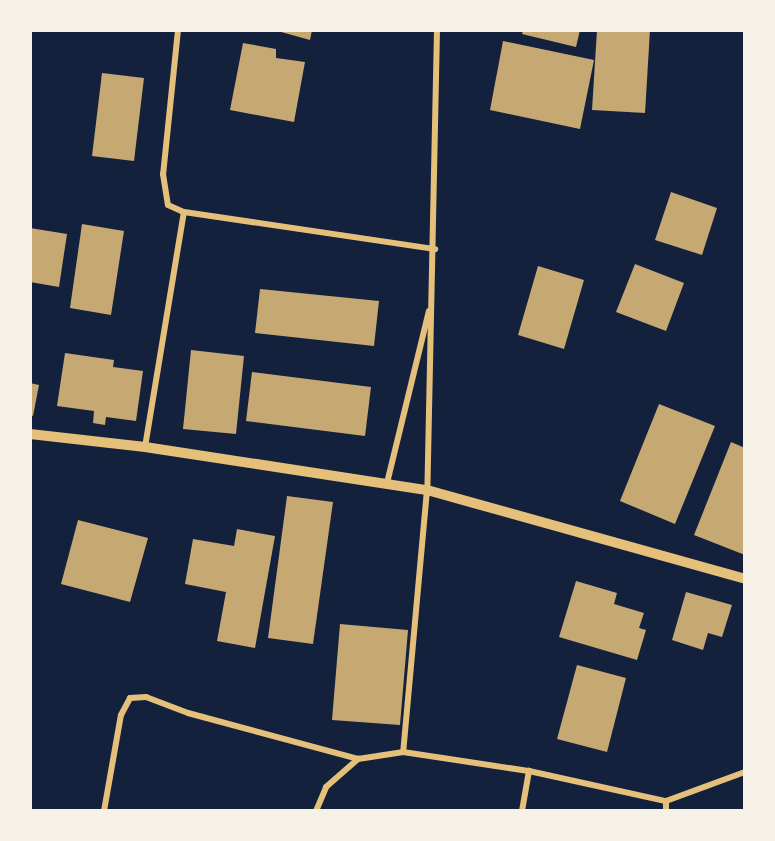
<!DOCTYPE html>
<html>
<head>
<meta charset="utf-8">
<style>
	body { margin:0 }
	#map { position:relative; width:775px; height:841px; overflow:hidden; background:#14213d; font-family:"PT Sans",sans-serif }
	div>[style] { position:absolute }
	.building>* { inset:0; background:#c6a872 }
	.minor>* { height:6px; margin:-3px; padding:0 3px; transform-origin:3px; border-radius:3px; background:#e5c07b }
	.tertiary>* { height:10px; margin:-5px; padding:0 5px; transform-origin:5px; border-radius:5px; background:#e5c07b }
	span { translate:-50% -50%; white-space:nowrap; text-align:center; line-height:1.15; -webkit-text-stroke:5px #f6f1e7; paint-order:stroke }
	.frame { position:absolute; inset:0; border:32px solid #f6f1e7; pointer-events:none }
</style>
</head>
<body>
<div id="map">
	<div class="building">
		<div style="clip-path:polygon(274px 30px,312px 30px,310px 40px)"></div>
		<div style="clip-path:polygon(523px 30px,580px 30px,576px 47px,522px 34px)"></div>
		<div style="clip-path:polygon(597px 30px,650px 30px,645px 113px,592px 110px)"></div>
		<div style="clip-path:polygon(503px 41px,594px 60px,580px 129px,490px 110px)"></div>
		<div style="clip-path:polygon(243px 43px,276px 49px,276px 58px,305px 62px,294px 122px,230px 110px)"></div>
		<div style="clip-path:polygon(102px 73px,144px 78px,134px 161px,92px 156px)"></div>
		<div style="clip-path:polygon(671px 192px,717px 208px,702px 255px,655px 240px)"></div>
		<div style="clip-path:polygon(82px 224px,124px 231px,111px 315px,70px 308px)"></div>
		<div style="clip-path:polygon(30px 228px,67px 234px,59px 287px,30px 282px)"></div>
		<div style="clip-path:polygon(635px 264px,684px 283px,666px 331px,616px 312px)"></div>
		<div style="clip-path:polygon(538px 266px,584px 280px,564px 349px,518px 335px)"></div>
		<div style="clip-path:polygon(260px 289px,379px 301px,374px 346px,255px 333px)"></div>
		<div style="clip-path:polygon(191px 350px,244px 356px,236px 434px,183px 429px)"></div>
		<div style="clip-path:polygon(65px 353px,114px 360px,113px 367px,143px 371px,136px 421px,106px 417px,105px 425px,93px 423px,94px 411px,57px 406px)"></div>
		<div style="clip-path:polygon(252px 372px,371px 387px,365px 436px,246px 421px)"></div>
		<div style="clip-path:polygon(30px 383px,39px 385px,33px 416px,30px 415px)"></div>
		<div style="clip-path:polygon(659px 404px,715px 426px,675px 524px,620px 501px)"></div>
		<div style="clip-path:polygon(731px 442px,745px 448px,745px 555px,694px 535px)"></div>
		<div style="clip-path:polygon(287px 496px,333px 502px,313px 644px,268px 638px)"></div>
		<div style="clip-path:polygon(78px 520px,148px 538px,130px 602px,61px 584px)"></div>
		<div style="clip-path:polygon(237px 529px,275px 536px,255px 648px,217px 641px,226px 592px,185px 584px,193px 539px,234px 546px)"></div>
		<div style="clip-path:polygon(576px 581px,617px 593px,614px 604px,644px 613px,639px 628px,646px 630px,637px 660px,559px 637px)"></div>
		<div style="clip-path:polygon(686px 592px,732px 605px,722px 637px,708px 633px,703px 650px,672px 640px)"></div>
		<div style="clip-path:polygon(340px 624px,408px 630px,400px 725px,332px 720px)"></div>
		<div style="clip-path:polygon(577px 665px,626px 678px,607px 752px,557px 739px)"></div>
	</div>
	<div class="minor">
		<div style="left:178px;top:30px;width:145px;rotate:95.9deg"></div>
		<div style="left:163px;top:174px;width:31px;rotate:81deg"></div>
		<div style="left:168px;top:205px;width:17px;rotate:24deg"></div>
		<div style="left:184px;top:212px;width:254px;rotate:8.4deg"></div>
		<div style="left:437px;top:30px;width:460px;rotate:91.2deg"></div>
		<div style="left:427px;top:490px;width:263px;rotate:95.2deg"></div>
		<div style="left:403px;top:752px;width:127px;rotate:8.6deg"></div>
		<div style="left:529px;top:771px;width:140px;rotate:12.4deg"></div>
		<div style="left:666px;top:801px;width:84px;rotate:-20.2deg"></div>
		<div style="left:145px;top:447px;width:238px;rotate:-80.6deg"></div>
		<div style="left:387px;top:483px;width:177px;rotate:-76.3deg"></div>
		<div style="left:666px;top:801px;width:10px;rotate:90deg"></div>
		<div style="left:104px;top:811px;width:97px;rotate:-80deg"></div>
		<div style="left:121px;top:715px;width:19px;rotate:-62deg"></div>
		<div style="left:130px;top:698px;width:16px;rotate:-4deg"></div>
		<div style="left:146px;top:697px;width:45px;rotate:20.9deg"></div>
		<div style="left:188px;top:713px;width:176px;rotate:15.1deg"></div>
		<div style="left:316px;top:811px;width:26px;rotate:-67deg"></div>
		<div style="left:326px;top:787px;width:43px;rotate:-41.2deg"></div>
		<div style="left:358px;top:759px;width:46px;rotate:-8.8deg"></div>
		<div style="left:522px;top:811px;width:41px;rotate:-80.1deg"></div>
	</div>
	<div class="tertiary">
		<div style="left:30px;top:434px;width:116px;rotate:6.4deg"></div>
		<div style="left:145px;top:447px;width:285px;rotate:8.7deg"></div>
		<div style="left:427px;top:490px;width:330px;rotate:15.6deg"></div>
	</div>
	<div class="frame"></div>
</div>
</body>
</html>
